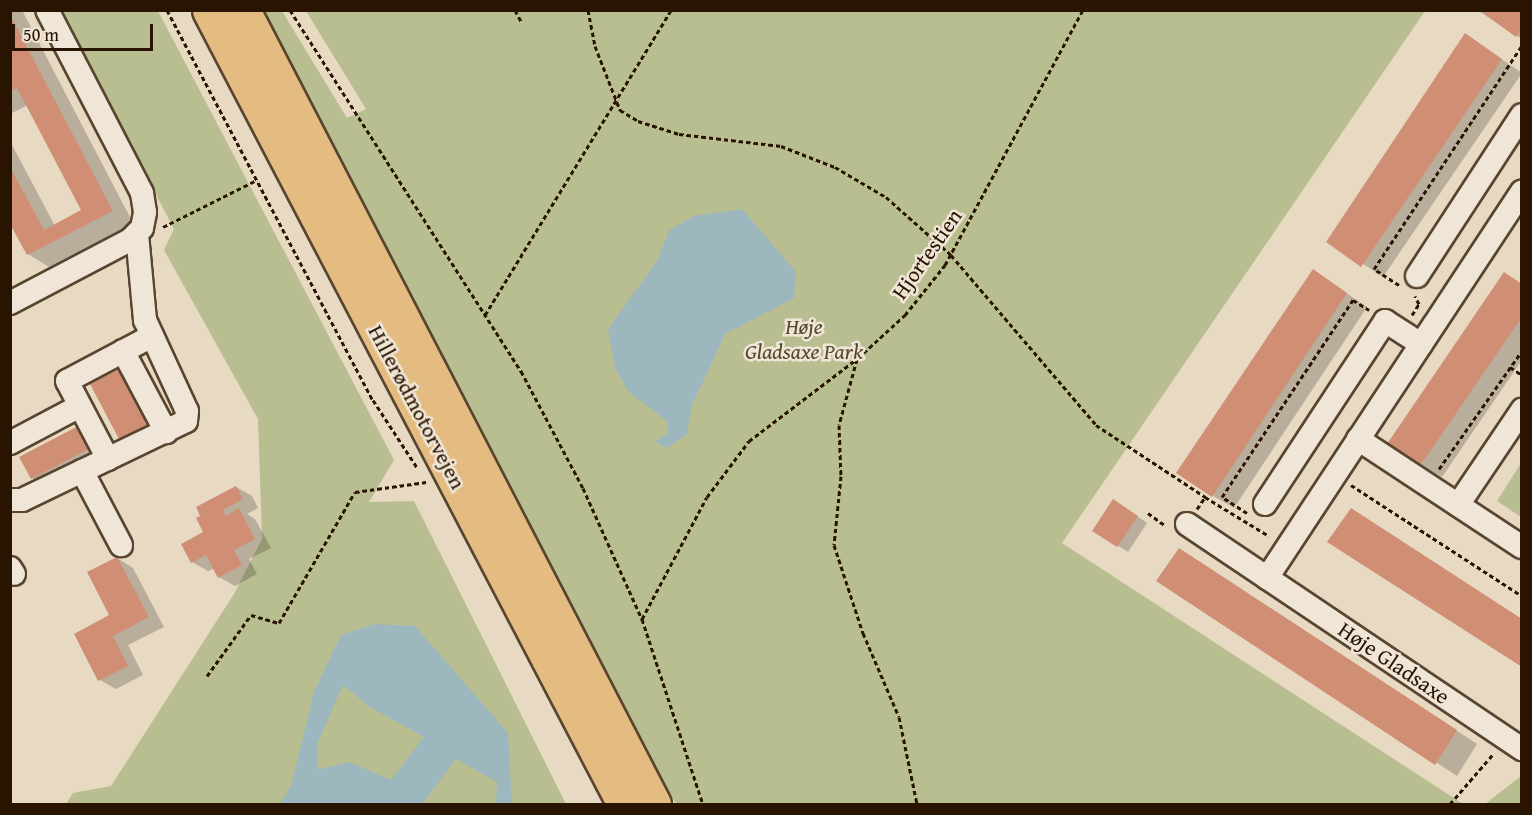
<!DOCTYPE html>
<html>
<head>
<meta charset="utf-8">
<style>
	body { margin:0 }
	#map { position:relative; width:1532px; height:815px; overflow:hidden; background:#e8d9c2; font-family:"Gentium Book Plus",serif }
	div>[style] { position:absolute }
	.green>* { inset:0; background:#b9be90 }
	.water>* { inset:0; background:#9cb7be }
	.shadow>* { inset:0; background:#0003 }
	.building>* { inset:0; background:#d08e75 }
	.path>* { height:3px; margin-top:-1.5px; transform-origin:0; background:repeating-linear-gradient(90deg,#281400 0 4.5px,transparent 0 7.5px) }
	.roads { filter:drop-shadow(2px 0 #584530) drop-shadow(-2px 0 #584530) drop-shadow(0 2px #584530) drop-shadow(0 -2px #584530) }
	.minor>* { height:22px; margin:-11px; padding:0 11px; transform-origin:11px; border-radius:11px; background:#f0e6d7 }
	.highway>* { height:33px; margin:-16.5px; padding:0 16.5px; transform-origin:16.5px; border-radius:16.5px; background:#e4bc81 }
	span { translate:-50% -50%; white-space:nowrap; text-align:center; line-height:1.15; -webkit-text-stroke:5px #f0e6d7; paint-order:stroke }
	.street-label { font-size:22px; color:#281400 }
	.park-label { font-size:22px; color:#54472b; font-style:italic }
	.frame { position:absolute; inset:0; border:12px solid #281400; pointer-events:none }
	.scale { position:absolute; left:12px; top:24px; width:141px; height:27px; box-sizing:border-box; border:3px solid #281400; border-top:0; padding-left:8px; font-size:18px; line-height:21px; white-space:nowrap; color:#281400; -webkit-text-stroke:4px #f0e6d7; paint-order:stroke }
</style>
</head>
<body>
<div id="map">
	<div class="green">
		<div style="clip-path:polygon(59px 11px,158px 11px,394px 460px,369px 502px,414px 501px,566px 804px,66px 804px,73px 793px,111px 786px,234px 594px,262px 539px,258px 419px,164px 250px,174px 229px)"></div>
		<div style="clip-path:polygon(257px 11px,282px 11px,347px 118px,366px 109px,306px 11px,1425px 11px,1062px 543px,1463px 804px,676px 804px,403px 299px)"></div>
		<div style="clip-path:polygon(1521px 463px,1521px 517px,1497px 501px)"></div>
		<div style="clip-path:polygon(1521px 776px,1521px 804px,1485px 804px)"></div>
	</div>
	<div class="water">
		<div style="clip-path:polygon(742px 209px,796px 272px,794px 298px,725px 334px,692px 405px,687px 434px,667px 448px,655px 441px,667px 435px,668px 422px,628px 391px,615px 368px,608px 329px,657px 261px,669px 231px,693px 216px)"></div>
		<div style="clip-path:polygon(evenodd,374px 624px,415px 626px,508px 733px,512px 804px,496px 804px,497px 782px,456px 759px,423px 803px,431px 804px,280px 804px,291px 786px,314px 692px,341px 635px,374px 624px,343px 685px,370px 707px,424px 737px,391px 780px,349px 762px,317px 770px,318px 742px,343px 685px)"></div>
	</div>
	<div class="shadow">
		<div style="clip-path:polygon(10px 10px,22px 10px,133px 223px,49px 267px,28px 254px,10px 221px,10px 141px,55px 226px,84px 211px,28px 105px,10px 114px)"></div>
		<div style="clip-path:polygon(1481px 10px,1522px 10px,1522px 39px,1480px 12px)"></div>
		<div style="clip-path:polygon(1466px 35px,1522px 73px,1383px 277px,1328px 241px)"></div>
		<div style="clip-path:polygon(1314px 271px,1367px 307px,1234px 508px,1213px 496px)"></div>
		<div style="clip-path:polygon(1522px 284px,1522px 360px,1442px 477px,1421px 465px)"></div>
		<div style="clip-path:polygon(121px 370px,165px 432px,136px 447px,120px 438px)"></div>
		<div style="clip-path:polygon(80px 426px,107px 456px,48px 487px,32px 478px)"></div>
		<div style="clip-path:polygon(236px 487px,252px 496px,258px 508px,247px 514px,255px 519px,271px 548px,249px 559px,257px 574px,235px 586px,219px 577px,215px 568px,208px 571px,192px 562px,205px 532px)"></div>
		<div style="clip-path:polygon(1124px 507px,1147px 523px,1128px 552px,1094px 531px)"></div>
		<div style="clip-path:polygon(117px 558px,133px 568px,164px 627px,128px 645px,143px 675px,116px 689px,100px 680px)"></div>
		<div style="clip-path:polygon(1200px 562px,1477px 744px,1457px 776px,1159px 581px)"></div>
	</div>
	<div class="building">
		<div style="clip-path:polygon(1479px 10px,1522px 10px,1522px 28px,1516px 37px)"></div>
		<div style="clip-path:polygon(10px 15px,113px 211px,27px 255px,10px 224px,10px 167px,44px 230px,81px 210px,17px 88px,10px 91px)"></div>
		<div style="clip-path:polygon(1465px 33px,1502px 59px,1361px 267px,1326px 242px)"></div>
		<div style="clip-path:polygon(1313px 269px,1347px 293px,1212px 497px,1176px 473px)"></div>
		<div style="clip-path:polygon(1504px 272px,1522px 284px,1522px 317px,1420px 466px,1387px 444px)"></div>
		<div style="clip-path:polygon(121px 368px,150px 423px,119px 439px,90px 384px)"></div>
		<div style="clip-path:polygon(80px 425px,92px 447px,31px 479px,19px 457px)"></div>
		<div style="clip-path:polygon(236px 486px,243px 499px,223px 510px,226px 516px,239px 508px,255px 539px,234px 550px,242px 565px,218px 578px,206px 555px,191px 563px,181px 544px,203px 532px,196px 518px,200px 516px,196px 507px)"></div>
		<div style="clip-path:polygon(1113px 499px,1138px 516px,1117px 547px,1092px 531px)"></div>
		<div style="clip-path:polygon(1351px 508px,1522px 619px,1522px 667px,1327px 542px)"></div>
		<div style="clip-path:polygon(1179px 548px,1457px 730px,1435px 765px,1156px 581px)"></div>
		<div style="clip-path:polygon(117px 557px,149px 617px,113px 636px,128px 666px,98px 681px,74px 634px,109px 615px,87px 572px)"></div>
	</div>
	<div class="path">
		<div style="left:167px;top:10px;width:441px;rotate:62.2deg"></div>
		<div style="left:373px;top:400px;width:82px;rotate:56.9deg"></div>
		<div style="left:290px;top:10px;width:429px;rotate:57.4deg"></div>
		<div style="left:521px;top:371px;width:132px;rotate:62.1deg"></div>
		<div style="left:583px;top:488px;width:144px;rotate:65.8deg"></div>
		<div style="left:642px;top:619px;width:195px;rotate:71.8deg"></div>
		<div style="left:515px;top:10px;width:15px;rotate:62deg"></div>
		<div style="left:588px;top:10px;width:37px;rotate:79deg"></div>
		<div style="left:595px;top:46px;width:69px;rotate:68.7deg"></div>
		<div style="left:620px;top:110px;width:21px;rotate:31deg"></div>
		<div style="left:638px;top:121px;width:43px;rotate:17.6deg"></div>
		<div style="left:679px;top:134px;width:103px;rotate:6.7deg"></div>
		<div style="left:781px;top:146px;width:58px;rotate:21.3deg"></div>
		<div style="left:835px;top:167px;width:59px;rotate:30.5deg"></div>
		<div style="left:886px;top:197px;width:87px;rotate:41.7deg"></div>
		<div style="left:951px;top:255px;width:223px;rotate:49.5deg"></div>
		<div style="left:1096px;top:425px;width:131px;rotate:33.4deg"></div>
		<div style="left:163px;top:227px;width:105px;rotate:-26.6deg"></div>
		<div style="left:1399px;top:285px;width:30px;rotate:-147deg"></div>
		<div style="left:1374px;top:269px;width:268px;rotate:-56.5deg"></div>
		<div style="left:485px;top:315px;width:357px;rotate:-58.6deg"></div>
		<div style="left:1412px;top:315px;width:13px;rotate:-58deg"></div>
		<div style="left:1419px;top:304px;width:9px;rotate:-117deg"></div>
		<div style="left:857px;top:359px;width:68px;rotate:105.3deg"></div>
		<div style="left:839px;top:425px;width:51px;rotate:87.8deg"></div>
		<div style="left:841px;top:476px;width:69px;rotate:95.8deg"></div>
		<div style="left:834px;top:545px;width:93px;rotate:71.8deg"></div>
		<div style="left:863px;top:633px;width:91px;rotate:66.8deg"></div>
		<div style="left:899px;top:717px;width:89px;rotate:78.3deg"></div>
		<div style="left:1510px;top:367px;width:14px;rotate:34deg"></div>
		<div style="left:1439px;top:469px;width:144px;rotate:-54.9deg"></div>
		<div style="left:1351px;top:485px;width:204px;rotate:33deg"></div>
		<div style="left:1197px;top:509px;width:14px;rotate:-56deg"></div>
		<div style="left:1205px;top:497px;width:75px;rotate:31.4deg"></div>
		<div style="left:1148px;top:513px;width:22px;rotate:36deg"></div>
		<div style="left:1247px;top:513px;width:30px;rotate:-147deg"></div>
		<div style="left:1222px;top:497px;width:237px;rotate:-56.4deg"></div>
		<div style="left:1353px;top:300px;width:19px;rotate:32deg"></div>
		<div style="left:642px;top:619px;width:138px;rotate:-62deg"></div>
		<div style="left:707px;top:497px;width:70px;rotate:-53.1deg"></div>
		<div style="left:749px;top:441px;width:137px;rotate:-37.3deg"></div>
		<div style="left:858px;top:358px;width:64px;rotate:-42.5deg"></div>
		<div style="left:905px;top:315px;width:64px;rotate:-51.3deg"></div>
		<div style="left:945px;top:265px;width:290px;rotate:-61.6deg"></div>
		<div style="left:207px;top:676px;width:75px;rotate:-54.2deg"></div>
		<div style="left:251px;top:615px;width:29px;rotate:16deg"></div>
		<div style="left:279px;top:623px;width:151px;rotate:-59.9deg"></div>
		<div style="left:355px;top:492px;width:72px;rotate:-8deg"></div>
		<div style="left:1450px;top:804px;width:67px;rotate:-49.2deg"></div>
	</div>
	<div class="roads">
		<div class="minor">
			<div style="left:1417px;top:276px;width:192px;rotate:-56.9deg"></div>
			<div style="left:10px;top:303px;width:136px;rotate:-27.7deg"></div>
			<div style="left:130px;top:240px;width:17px;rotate:-45deg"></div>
			<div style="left:142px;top:228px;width:16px;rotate:-79deg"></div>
			<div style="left:145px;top:212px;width:19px;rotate:-99deg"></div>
			<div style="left:142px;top:193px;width:206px;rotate:-117.4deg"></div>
			<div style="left:123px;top:351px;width:92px;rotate:62deg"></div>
			<div style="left:1358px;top:439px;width:196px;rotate:33.4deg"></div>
			<div style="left:10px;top:443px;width:79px;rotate:-27.9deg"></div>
			<div style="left:108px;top:459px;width:88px;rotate:-117.7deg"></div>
			<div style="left:67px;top:381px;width:94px;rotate:-27.9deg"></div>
			<div style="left:82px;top:471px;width:84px;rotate:62.2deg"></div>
			<div style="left:10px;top:500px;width:12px"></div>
			<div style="left:22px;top:500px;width:182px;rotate:-25.7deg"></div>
			<div style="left:186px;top:421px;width:10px;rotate:-84deg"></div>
			<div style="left:187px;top:411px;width:100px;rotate:-114.8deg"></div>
			<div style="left:145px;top:320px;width:87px;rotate:-95.3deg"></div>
			<div style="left:1265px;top:504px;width:219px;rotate:-56.7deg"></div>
			<div style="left:1385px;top:321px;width:43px;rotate:32.6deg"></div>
			<div style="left:1458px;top:505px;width:115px;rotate:-56deg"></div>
			<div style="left:1187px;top:524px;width:404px;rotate:33.9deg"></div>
			<div style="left:10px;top:568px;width:7px;rotate:56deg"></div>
			<div style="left:1267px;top:578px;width:463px;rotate:-56.6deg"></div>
		</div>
		<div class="highway">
			<div style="left:209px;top:10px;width:896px;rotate:62.41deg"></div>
			<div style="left:243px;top:10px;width:894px;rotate:62.63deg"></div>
		</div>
	</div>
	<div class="street-label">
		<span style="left:927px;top:254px;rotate:-55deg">Hjortestien</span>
		<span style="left:417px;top:407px;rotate:62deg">Hillerødmotorvejen</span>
		<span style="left:1394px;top:663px;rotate:34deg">Høje Gladsaxe</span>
	</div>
	<div class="park-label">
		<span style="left:804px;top:339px">Høje<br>Gladsaxe Park</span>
	</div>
	<div class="frame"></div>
	<div class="scale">50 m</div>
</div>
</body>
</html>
